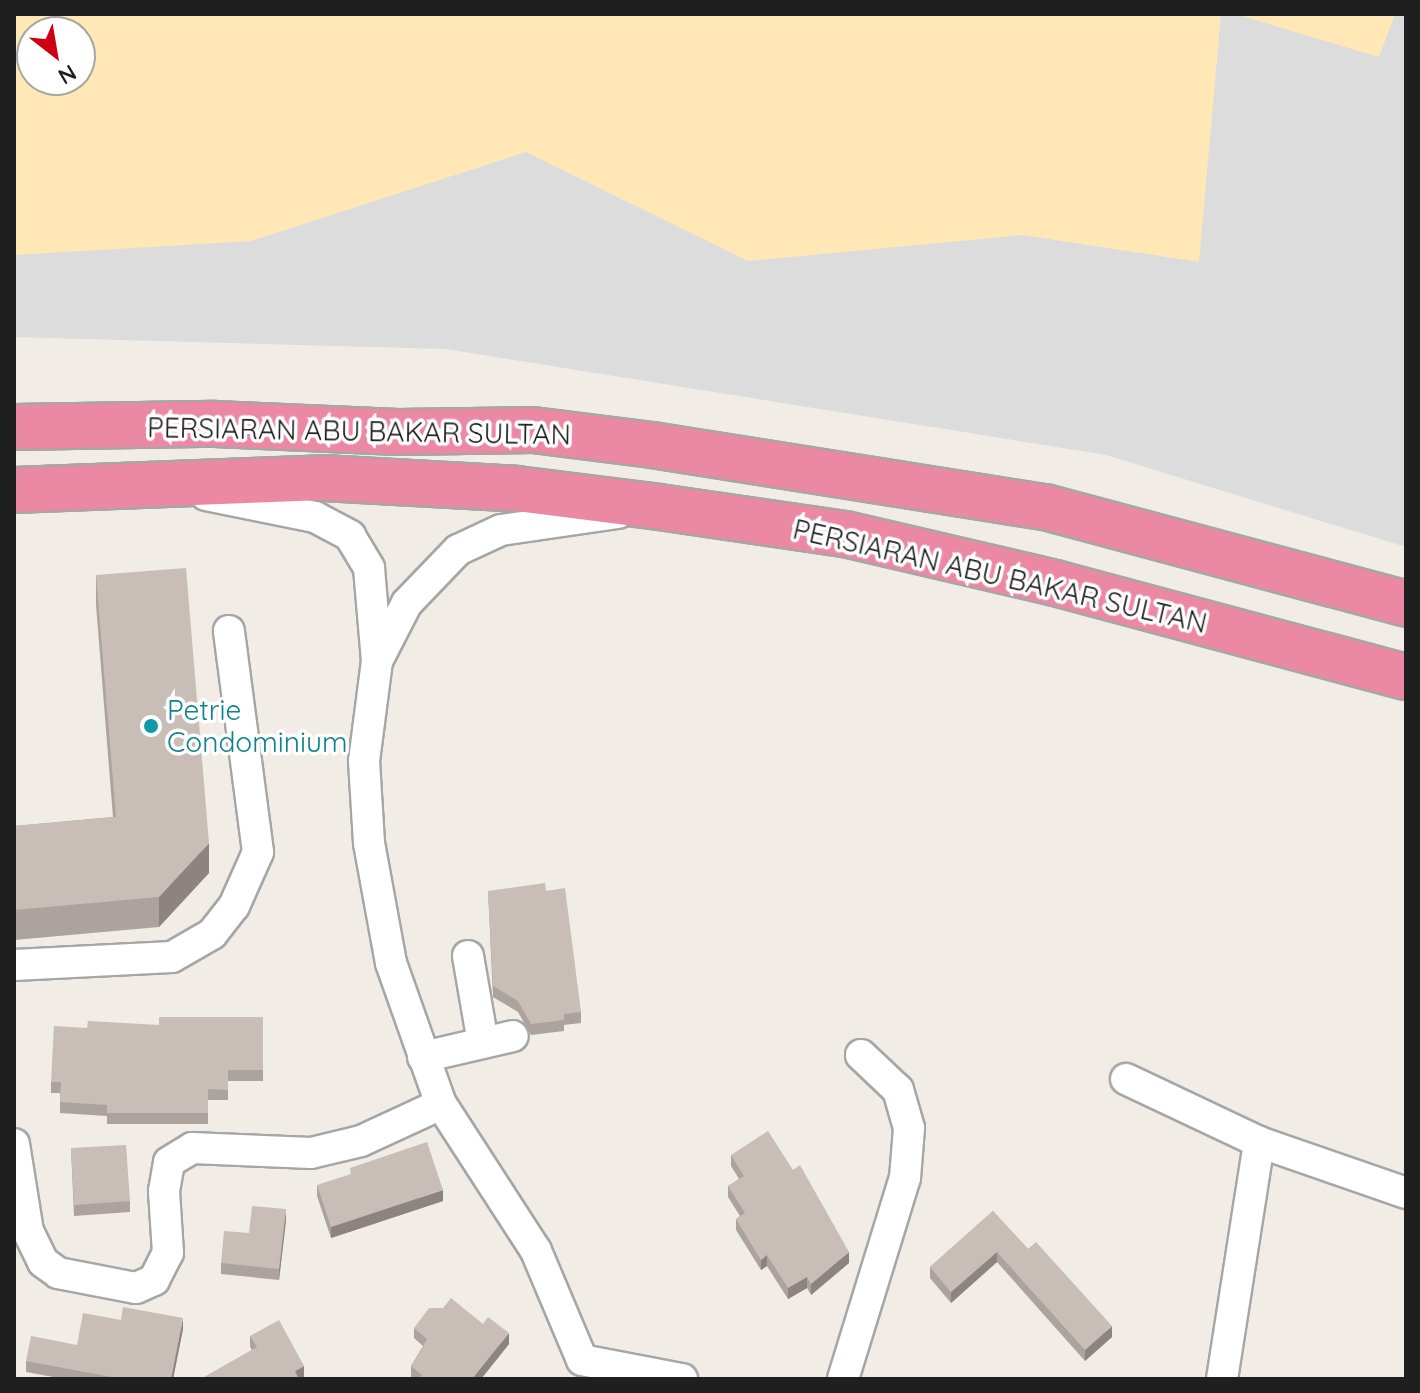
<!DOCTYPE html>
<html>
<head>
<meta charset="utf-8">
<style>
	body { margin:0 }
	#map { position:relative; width:1420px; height:1393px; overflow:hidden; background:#f1ece5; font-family:Quicksand,sans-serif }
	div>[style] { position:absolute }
	.residential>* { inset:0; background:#dddcdc }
	.sand>* { inset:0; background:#ffe8b5 }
	.roads { filter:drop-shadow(2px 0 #a6a6a6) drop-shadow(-2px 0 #a6a6a6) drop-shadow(0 2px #a6a6a6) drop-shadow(0 -2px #a6a6a6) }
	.minor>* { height:30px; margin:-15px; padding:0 15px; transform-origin:15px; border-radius:15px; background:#fff }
	.highway>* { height:44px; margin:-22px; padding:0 22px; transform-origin:22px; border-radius:22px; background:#eb89a5 }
	.wall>* { inset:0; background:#ada39e }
	.shaded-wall>* { inset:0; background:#8d8481 }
	.building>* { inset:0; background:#c9bdb8 }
	.dots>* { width:22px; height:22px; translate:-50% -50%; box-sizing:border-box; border:4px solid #fff; border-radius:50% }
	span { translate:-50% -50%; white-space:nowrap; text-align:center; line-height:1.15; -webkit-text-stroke:7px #fff; paint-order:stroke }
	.street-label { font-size:28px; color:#1f1f1f }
	.culture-label { font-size:28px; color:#0d838f }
	.left { translate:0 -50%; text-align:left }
	.frame { position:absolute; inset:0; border:16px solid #1f1f1f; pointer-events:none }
	.north { position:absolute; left:16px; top:16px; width:80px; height:80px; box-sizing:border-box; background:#fff; border:2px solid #a5a5a5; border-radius:50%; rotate:149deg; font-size:22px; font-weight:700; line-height:32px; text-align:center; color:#1f1f1f }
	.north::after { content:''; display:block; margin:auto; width:28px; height:36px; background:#cf0015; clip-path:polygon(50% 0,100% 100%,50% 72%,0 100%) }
</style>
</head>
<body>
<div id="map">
	<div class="residential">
		<div style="clip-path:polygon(evenodd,14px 14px,1406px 14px,1406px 547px,1106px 455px,446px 349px,14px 337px,14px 14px,32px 32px,80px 32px,80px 80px,32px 80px,32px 32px)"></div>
	</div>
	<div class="sand">
		<div style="clip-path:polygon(evenodd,14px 14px,1221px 14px,1199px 262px,1023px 235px,748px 261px,526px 152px,251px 241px,14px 255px,14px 14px,32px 32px,80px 32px,80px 80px,32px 80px,32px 32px)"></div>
		<div style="clip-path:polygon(1235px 14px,1395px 14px,1379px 57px)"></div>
	</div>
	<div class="roads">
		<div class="minor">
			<div style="left:206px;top:495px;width:111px;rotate:11.4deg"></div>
			<div style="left:315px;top:517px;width:40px;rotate:28deg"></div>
			<div style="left:350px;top:536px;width:37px;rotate:59deg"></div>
			<div style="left:369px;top:568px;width:93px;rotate:85.1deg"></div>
			<div style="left:377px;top:661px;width:101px;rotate:97.4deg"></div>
			<div style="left:364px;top:761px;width:82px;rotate:86.5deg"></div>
			<div style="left:369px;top:843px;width:122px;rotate:79.6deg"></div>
			<div style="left:391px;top:963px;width:150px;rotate:70.5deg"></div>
			<div style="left:441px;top:1104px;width:175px;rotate:57.1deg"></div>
			<div style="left:536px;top:1251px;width:118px;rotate:67.1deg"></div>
			<div style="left:377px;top:661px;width:65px;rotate:-62.7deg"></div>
			<div style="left:407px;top:603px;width:74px;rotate:-46.1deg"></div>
			<div style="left:458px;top:550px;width:47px;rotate:-24.9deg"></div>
			<div style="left:501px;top:530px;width:118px;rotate:-8.3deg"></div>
			<div style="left:468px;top:956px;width:88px;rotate:80.2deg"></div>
			<div style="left:14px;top:965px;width:158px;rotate:-2.9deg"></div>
			<div style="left:172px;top:957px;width:46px;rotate:-29.9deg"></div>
			<div style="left:212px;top:934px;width:36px;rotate:-52deg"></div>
			<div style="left:234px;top:906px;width:59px;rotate:-66deg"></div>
			<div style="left:258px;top:852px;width:223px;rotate:-97.5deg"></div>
			<div style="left:423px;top:1057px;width:92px;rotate:-13.1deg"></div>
			<div style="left:1126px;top:1079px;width:147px;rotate:25.3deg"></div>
			<div style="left:1259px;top:1142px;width:156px;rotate:19.1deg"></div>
			<div style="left:14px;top:1144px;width:88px;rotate:80.9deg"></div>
			<div style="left:28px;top:1231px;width:34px;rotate:64deg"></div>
			<div style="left:43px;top:1262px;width:19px;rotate:36deg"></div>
			<div style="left:58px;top:1273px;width:79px;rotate:10.9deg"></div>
			<div style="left:136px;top:1288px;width:20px;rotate:-24deg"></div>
			<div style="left:154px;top:1280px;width:30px;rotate:-63deg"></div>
			<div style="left:168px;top:1253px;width:62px;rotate:-93.7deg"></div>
			<div style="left:164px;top:1191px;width:29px;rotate:-80deg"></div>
			<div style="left:169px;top:1162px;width:27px;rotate:-31deg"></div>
			<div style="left:192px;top:1148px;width:119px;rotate:2.4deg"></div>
			<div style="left:311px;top:1153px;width:51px;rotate:-13.5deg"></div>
			<div style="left:361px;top:1141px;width:88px;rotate:-24.8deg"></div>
			<div style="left:582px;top:1360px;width:102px;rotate:10.8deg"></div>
			<div style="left:843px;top:1379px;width:210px;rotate:-72.9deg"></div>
			<div style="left:905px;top:1178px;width:50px;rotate:-85.4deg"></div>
			<div style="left:909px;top:1128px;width:40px;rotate:-106deg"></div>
			<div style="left:898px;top:1090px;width:51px;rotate:-136.6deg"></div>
			<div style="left:1222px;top:1379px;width:240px;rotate:-81.1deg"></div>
		</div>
		<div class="highway">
			<div style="left:14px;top:427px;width:201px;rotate:-0.9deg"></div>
			<div style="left:215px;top:424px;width:183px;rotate:2.5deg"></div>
			<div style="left:398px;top:432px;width:135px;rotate:-0.8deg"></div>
			<div style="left:533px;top:430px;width:120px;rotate:7.2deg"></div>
			<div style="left:652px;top:445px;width:398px;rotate:9deg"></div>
			<div style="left:1045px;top:507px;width:374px;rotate:15deg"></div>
			<div style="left:14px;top:490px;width:309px;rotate:-2.2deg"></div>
			<div style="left:323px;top:478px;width:194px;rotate:3.2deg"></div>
			<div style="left:517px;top:489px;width:143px;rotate:7.2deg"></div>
			<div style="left:659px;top:507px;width:188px;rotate:8.3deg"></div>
			<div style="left:845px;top:534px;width:216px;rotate:13.1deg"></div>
			<div style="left:1055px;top:583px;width:363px;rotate:15deg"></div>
		</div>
	</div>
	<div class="wall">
		<div style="clip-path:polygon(96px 575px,209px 873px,159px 927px,14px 940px,14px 826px,113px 817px,96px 605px)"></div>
		<div style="clip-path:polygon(488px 891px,546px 891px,581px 1012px,581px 1023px,564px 1025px,564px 1031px,531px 1035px,518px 1012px,493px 997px)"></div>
		<div style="clip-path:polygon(263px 1017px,263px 1081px,228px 1081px,228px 1100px,208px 1100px,208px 1124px,107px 1124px,107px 1116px,60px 1113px,60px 1093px,51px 1093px,51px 1082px,87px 1028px,159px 1025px)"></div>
		<div style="clip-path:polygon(71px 1148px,130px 1201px,130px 1212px,74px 1216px)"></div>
		<div style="clip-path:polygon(731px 1155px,849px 1263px,811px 1295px,807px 1288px,788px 1299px,767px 1266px,761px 1270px,736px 1230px,736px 1219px,740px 1216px,728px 1197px,728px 1186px,739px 1179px,731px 1166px)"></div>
		<div style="clip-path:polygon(317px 1185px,443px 1201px,331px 1238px,317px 1196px)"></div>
		<div style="clip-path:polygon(993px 1211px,1028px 1249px,1112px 1337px,1085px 1361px,997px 1262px,951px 1303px,930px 1278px,930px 1267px)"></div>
		<div style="clip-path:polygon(286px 1220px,279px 1280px,221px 1274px,221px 1263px,249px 1233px)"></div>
		<div style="clip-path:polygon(121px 1320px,183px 1329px,173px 1379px,64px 1379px,26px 1372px,26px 1361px,77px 1345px)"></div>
		<div style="clip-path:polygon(414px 1328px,509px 1344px,481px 1379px,414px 1379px,411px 1377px,411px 1366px,423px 1346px,414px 1338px)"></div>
		<div style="clip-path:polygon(250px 1336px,304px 1377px,301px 1379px,201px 1379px,252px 1350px,250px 1347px)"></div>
	</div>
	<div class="shaded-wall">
		<div style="clip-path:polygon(209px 843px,209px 873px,159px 927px,159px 897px)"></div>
		<div style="clip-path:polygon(443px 1190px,443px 1201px,331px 1238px,331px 1227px)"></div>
		<div style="clip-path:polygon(286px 1209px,286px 1220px,279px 1280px,279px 1269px)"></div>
		<div style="clip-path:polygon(849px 1252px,849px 1263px,811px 1295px,811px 1284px)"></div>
		<div style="clip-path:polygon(997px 1252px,997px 1262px,951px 1303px,951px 1292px)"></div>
		<div style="clip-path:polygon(767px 1255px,767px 1266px,761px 1270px,761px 1260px)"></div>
		<div style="clip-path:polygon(807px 1277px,807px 1288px,788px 1299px,788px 1288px)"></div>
		<div style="clip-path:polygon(183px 1318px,183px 1329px,173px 1379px,171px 1379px)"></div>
		<div style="clip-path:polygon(1112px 1326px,1112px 1337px,1085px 1361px,1085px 1350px)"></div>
		<div style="clip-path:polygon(509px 1333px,509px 1344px,481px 1379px,472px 1379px)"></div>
		<div style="clip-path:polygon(304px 1366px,304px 1377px,301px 1379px,295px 1379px,295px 1371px)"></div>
	</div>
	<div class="building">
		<div style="clip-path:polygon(186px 568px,209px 843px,159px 897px,14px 910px,14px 826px,116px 817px,96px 575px)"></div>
		<div style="clip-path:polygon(545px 883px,546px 891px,565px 888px,581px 1012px,564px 1014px,564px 1020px,531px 1024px,518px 1001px,493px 986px,488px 891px)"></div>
		<div style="clip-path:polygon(159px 1017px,263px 1017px,263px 1070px,228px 1070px,228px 1090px,208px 1089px,208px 1113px,107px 1113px,107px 1105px,60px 1102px,61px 1082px,51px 1082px,54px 1026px,87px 1028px,88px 1021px,159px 1025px)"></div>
		<div style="clip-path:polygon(768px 1131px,793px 1170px,800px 1165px,849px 1252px,811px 1284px,807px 1277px,788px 1288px,767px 1255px,761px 1260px,736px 1219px,745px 1213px,728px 1186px,744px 1176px,731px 1155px)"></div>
		<div style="clip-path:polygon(427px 1142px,443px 1190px,331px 1227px,317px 1185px,351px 1174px,350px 1168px)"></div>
		<div style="clip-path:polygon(126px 1145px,130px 1201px,74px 1205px,71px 1148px)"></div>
		<div style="clip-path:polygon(252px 1206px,286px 1209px,279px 1269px,221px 1263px,224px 1231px,249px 1233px)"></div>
		<div style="clip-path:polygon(993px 1211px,1028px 1249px,1036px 1242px,1112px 1326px,1085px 1350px,997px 1252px,951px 1292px,930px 1267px)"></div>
		<div style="clip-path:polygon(451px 1298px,483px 1324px,488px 1317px,509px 1333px,472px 1379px,419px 1379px,422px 1375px,411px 1366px,427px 1339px,414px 1328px,429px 1308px,443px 1308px)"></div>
		<div style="clip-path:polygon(123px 1307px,183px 1318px,171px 1379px,122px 1379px,26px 1361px,31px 1336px,77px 1345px,83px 1313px,121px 1320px)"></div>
		<div style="clip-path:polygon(279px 1320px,304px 1366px,295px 1371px,299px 1379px,201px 1379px,257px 1347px,250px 1336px)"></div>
	</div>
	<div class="dots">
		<div style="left:151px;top:726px;background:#0f9aa8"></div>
	</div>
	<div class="street-label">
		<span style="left:359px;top:431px;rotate:1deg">PERSIARAN ABU BAKAR SULTAN</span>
		<span style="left:1000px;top:576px;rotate:13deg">PERSIARAN ABU BAKAR SULTAN</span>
	</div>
	<div class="culture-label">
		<span class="left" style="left:167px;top:726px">Petrie<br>Condominium</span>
	</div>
	<div class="frame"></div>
	<div class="north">N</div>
</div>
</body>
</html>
